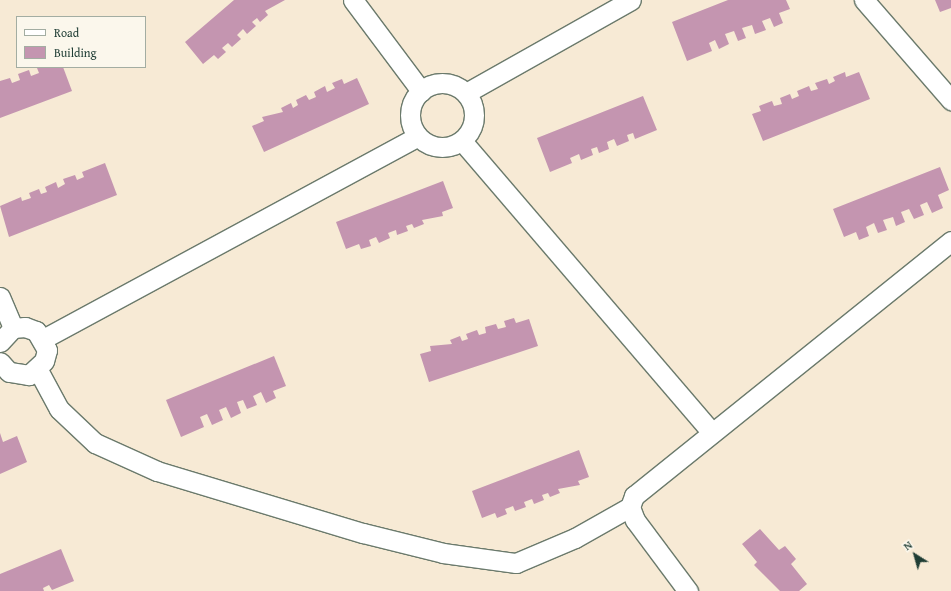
<!DOCTYPE html>
<html>
<head>
<meta charset="utf-8">
<style>
	body { margin:0 }
	#map { position:relative; width:951px; height:591px; overflow:hidden; background:#f7ead5; font-family:"Gentium Book Plus",serif }
	div>[style] { position:absolute }
	.building>* { inset:0; background:#c495b0 }
	.roads { filter:drop-shadow(1px 0 #6b7a6c) drop-shadow(-1px 0 #6b7a6c) drop-shadow(0 1px #6b7a6c) drop-shadow(0 -1px #6b7a6c) }
	.minor>* { height:19px; margin:-9.5px; padding:0 9.5px; transform-origin:9.5px; border-radius:9.5px; background:#fff }
	.minor>.ring { margin:-9.5px; padding:0; box-sizing:content-box; background:none; border:19px solid #fff; border-radius:50% }
	span { translate:-50% -50%; white-space:nowrap; text-align:center; line-height:1.15; -webkit-text-stroke:3.5px #fbf7ec; paint-order:stroke }
	.legend { position:absolute; left:16px; top:16px; width:130px; height:52px; box-sizing:border-box; background:#fbf7ec; border:1px solid #a3ada2; margin:0; padding:5px 7px; list-style:none; font-size:12px; color:#1f3d34 }
	.legend li { display:flex; align-items:center; gap:8px; height:20px }
	.legend b { width:20px; border:1px solid #a3ada2 }
	.north { position:absolute; left:895px; top:535px; width:40px; height:40px; -webkit-text-stroke:3px #fbf7ec; paint-order:stroke; rotate:323deg; font-size:11px; font-weight:700; line-height:16px; text-align:center; color:#1f3d34 }
	.north::after { content:''; display:block; margin:auto; width:14px; height:18px; background:#1f3d34; clip-path:polygon(50% 0,100% 100%,50% 72%,0 100%) }
</style>
</head>
<body>
<div id="map">
	<div class="building">
		<div style="clip-path:polygon(234px 0,285px 0,265px 11px,268px 15px,260px 22px,257px 18px,252px 22px,256px 26px,247px 34px,243px 29px,237px 35px,241px 39px,232px 47px,228px 43px,222px 48px,226px 52px,218px 59px,214px 55px,203px 64px,185px 42px)"></div>
		<div style="clip-path:polygon(728px 0,786px 0,790px 9px,779px 13px,783px 23px,774px 27px,770px 18px,762px 21px,766px 30px,755px 34px,752px 25px,742px 28px,746px 38px,738px 41px,734px 31px,725px 34px,729px 44px,719px 49px,715px 40px,709px 43px,712px 51px,687px 61px,672px 22px)"></div>
		<div style="clip-path:polygon(935px 0,951px 0,951px 8px,940px 12px)"></div>
		<div style="clip-path:polygon(48px 67px,63px 67px,72px 91px,0 118px,0 81px,10px 78px,12px 83px,20px 80px,18px 74px,29px 70px,31px 76px,39px 73px,37px 68px)"></div>
		<div style="clip-path:polygon(845px 72px,846px 77px,859px 72px,870px 99px,763px 141px,752px 114px,761px 111px,759px 106px,772px 101px,774px 106px,782px 104px,780px 98px,790px 94px,792px 99px,799px 96px,797px 91px,809px 86px,811px 91px,818px 89px,815px 83px,827px 79px,829px 84px,835px 81px,833px 77px)"></div>
		<div style="clip-path:polygon(357px 78px,369px 104px,264px 152px,252px 126px,264px 121px,262px 117px,283px 112px,281px 108px,291px 103px,293px 108px,298px 105px,296px 100px,306px 95px,309px 100px,316px 97px,314px 92px,325px 86px,327px 92px,335px 88px,332px 83px,342px 79px,344px 84px)"></div>
		<div style="clip-path:polygon(643px 96px,657px 130px,635px 139px,633px 133px,627px 135px,629px 141px,617px 146px,614px 139px,607px 142px,609px 149px,599px 153px,597px 147px,591px 149px,593px 155px,581px 160px,579px 154px,570px 158px,572px 163px,550px 172px,537px 138px)"></div>
		<div style="clip-path:polygon(105px 163px,117px 195px,9px 237px,0 206px,21px 197px,22px 201px,31px 198px,29px 193px,39px 189px,41px 194px,47px 192px,45px 187px,56px 182px,58px 188px,65px 184px,63px 179px,75px 175px,77px 180px,84px 177px,82px 172px)"></div>
		<div style="clip-path:polygon(940px 167px,949px 190px,938px 195px,943px 208px,932px 213px,927px 202px,920px 205px,924px 215px,914px 219px,909px 209px,901px 212px,905px 222px,896px 226px,893px 217px,883px 220px,887px 230px,878px 233px,874px 223px,866px 227px,869px 236px,859px 240px,856px 232px,844px 237px,833px 209px)"></div>
		<div style="clip-path:polygon(443px 181px,453px 208px,442px 212px,443px 216px,422px 220px,424px 224px,414px 228px,412px 224px,406px 226px,408px 231px,397px 235px,396px 230px,388px 233px,390px 238px,379px 243px,376px 237px,369px 240px,371px 246px,361px 249px,359px 244px,346px 249px,336px 222px)"></div>
		<div style="clip-path:polygon(514px 318px,516px 323px,529px 319px,538px 346px,429px 382px,420px 354px,431px 351px,430px 346px,452px 344px,450px 340px,460px 336px,462px 341px,468px 339px,466px 334px,477px 330px,479px 335px,486px 333px,485px 327px,496px 324px,498px 329px,506px 327px,504px 321px)"></div>
		<div style="clip-path:polygon(274px 356px,286px 386px,273px 391px,276px 398px,266px 403px,261px 392px,253px 396px,257px 405px,247px 409px,243px 400px,237px 402px,241px 413px,231px 418px,226px 407px,219px 410px,223px 420px,212px 425px,207px 414px,200px 417px,204px 427px,181px 437px,166px 400px)"></div>
		<div style="clip-path:polygon(0 433px,3px 442px,17px 436px,27px 462px,0 474px)"></div>
		<div style="clip-path:polygon(579px 450px,589px 477px,578px 481px,580px 485px,558px 489px,560px 493px,550px 497px,548px 493px,542px 495px,544px 500px,534px 504px,532px 499px,524px 502px,526px 507px,515px 511px,513px 506px,505px 509px,507px 514px,497px 518px,495px 513px,482px 518px,472px 491px)"></div>
		<div style="clip-path:polygon(760px 529px,779px 550px,785px 546px,796px 559px,791px 564px,807px 584px,799px 591px,780px 591px,754px 565px,757px 562px,742px 544px)"></div>
		<div style="clip-path:polygon(61px 549px,74px 581px,52px 590px,49px 585px,43px 588px,44px 591px,0 591px,0 574px)"></div>
	</div>
	<div class="roads">
		<div class="minor">
			<div style="left:353px;top:0;width:114px;rotate:53.2deg"></div>
			<div style="left:864px;top:0;width:133px;rotate:49deg"></div>
			<div class="ring" style="left:410px;top:83px;width:45px;height:45px"></div>
			<div style="left:466px;top:93px;width:189px;rotate:-29.4deg"></div>
			<div style="left:462px;top:141px;width:384px;rotate:49.4deg"></div>
			<div style="left:0;top:297px;width:34px;rotate:67deg"></div>
			<div style="left:43px;top:339px;width:426px;rotate:-28.4deg"></div>
			<div style="left:0;top:342px;width:19px;rotate:-47deg"></div>
			<div style="left:13px;top:328px;width:12px;rotate:-5deg"></div>
			<div style="left:25px;top:327px;width:12px;rotate:20deg"></div>
			<div style="left:36px;top:331px;width:22px;rotate:60deg"></div>
			<div style="left:47px;top:350px;width:11px;rotate:105deg"></div>
			<div style="left:44px;top:361px;width:21px;rotate:137deg"></div>
			<div style="left:29px;top:375px;width:20px;rotate:-171deg"></div>
			<div style="left:9px;top:372px;width:13px;rotate:-132deg"></div>
			<div style="left:38px;top:370px;width:44px;rotate:61.7deg"></div>
			<div style="left:59px;top:409px;width:50px;rotate:43.4deg"></div>
			<div style="left:95px;top:443px;width:68px;rotate:24.3deg"></div>
			<div style="left:157px;top:471px;width:215px;rotate:16.8deg"></div>
			<div style="left:363px;top:533px;width:82px;rotate:14deg"></div>
			<div style="left:443px;top:553px;width:74px;rotate:7.8deg"></div>
			<div style="left:516px;top:563px;width:64px;rotate:-23deg"></div>
			<div style="left:575px;top:538px;width:63px;rotate:-29.4deg"></div>
			<div style="left:630px;top:507px;width:12px;rotate:-70deg"></div>
			<div style="left:634px;top:496px;width:407px;rotate:-38.8deg"></div>
			<div style="left:630px;top:507px;width:14px;rotate:69deg"></div>
			<div style="left:635px;top:520px;width:89px;rotate:53.3deg"></div>
		</div>
	</div>
	<ul class="legend">
	<li><b style="height:5px;background:#fff"></b>Road</li>
	<li><b style="height:11px;background:#c495b0"></b>Building</li>
	</ul>
	<div class="north">N</div>
</div>
</body>
</html>
